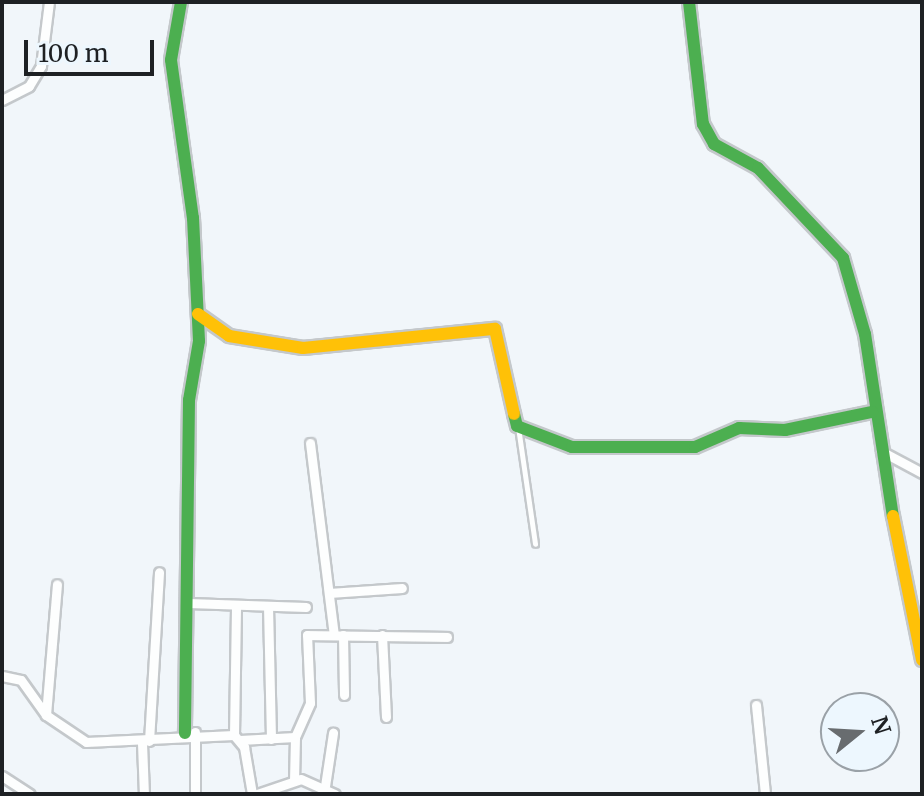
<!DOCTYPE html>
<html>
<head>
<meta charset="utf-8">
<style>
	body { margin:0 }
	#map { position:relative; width:924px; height:796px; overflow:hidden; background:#f1f6fa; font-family:Merriweather,serif }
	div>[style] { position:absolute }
	.roads { filter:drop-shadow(2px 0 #c4c8cb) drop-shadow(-2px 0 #c4c8cb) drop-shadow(0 2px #c4c8cb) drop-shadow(0 -2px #c4c8cb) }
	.lane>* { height:5px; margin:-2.5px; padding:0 2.5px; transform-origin:2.5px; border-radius:2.5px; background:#fdfefe }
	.street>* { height:9px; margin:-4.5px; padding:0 4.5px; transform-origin:4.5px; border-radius:4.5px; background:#fdfefe }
	.fast>* { height:12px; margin:-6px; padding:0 6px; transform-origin:6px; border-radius:6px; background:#4caf50 }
	.slow>* { height:12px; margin:-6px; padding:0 6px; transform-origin:6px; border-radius:6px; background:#ffc107 }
	span { translate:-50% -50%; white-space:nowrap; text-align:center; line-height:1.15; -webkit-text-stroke:8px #edf7fe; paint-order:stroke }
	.frame { position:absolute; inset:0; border:4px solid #1e2124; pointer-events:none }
	.north { position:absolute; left:820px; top:692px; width:80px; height:80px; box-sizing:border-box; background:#edf7fe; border:2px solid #9aa1a7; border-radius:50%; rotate:72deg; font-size:22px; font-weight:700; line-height:32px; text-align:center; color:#1e2124 }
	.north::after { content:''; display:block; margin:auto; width:28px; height:36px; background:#686c6f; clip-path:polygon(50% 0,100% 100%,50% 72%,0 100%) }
	.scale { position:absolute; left:24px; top:40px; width:130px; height:36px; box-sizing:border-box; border:4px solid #1e2124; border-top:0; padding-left:10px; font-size:24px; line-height:28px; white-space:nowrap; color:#1e2124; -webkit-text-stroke:6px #edf7fe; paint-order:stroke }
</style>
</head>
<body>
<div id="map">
	<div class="roads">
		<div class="lane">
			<div style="left:518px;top:427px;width:118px;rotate:81.7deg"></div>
		</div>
		<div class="street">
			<div style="left:2px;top:100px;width:30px;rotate:-27deg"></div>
			<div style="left:29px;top:86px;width:23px;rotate:-59deg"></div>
			<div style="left:41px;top:66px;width:64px;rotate:-82.9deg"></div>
			<div style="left:310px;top:443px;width:193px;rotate:82.9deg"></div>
			<div style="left:881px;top:451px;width:47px;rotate:28.2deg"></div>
			<div style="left:329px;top:593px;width:73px;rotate:-3.9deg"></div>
			<div style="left:188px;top:603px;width:118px;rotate:1.9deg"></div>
			<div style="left:268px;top:606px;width:133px;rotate:88.7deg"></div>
			<div style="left:343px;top:635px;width:60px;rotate:89deg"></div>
			<div style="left:382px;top:635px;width:82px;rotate:87.2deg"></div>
			<div style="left:2px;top:676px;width:19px;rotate:12deg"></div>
			<div style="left:21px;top:680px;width:43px;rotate:54.5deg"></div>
			<div style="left:46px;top:715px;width:48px;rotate:34deg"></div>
			<div style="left:86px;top:742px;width:148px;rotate:-2.7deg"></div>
			<div style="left:234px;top:735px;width:16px;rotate:50deg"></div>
			<div style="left:244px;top:747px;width:48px;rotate:80.3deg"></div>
			<div style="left:756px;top:705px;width:89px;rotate:84.2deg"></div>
			<div style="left:46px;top:715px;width:131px;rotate:-85.2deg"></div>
			<div style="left:234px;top:735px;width:130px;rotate:-89.1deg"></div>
			<div style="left:240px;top:740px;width:55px;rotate:-3.1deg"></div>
			<div style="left:149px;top:741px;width:169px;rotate:-86.6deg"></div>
			<div style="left:142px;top:743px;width:51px;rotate:87.8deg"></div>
			<div style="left:2px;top:776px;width:33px;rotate:33deg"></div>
			<div style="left:294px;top:781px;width:44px;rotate:-88.7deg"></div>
			<div style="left:295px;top:737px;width:37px;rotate:-66deg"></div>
			<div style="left:310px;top:703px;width:68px;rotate:-92.5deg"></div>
			<div style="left:307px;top:635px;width:140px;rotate:0.8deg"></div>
			<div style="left:325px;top:786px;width:54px;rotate:-81.4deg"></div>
			<div style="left:195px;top:794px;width:62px;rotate:-90deg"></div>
			<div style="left:257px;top:794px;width:46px;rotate:-18.8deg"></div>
			<div style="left:301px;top:779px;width:37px;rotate:24deg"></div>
		</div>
		<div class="fast">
			<div style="left:181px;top:2px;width:59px;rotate:99.8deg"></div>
			<div style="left:171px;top:60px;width:160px;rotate:82.1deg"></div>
			<div style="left:193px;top:218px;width:123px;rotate:87.2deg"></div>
			<div style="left:199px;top:341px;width:60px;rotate:99.6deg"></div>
			<div style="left:189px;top:400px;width:333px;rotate:90.7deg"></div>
			<div style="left:689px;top:2px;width:123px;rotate:83.5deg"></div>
			<div style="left:703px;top:124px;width:23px;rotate:61deg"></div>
			<div style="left:714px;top:144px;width:50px;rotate:28.6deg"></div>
			<div style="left:758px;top:168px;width:124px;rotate:46.6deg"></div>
			<div style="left:843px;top:258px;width:79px;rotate:73.9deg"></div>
			<div style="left:865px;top:334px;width:184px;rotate:81.3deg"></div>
			<div style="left:514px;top:414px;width:12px;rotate:76deg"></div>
			<div style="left:517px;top:426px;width:59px;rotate:20.9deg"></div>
			<div style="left:572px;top:447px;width:123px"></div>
			<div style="left:695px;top:447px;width:48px;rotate:-23.4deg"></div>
			<div style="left:739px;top:428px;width:46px;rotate:2.5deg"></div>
			<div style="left:785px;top:430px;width:89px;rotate:-11.7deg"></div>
		</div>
		<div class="slow">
			<div style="left:198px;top:314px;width:38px;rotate:35deg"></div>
			<div style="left:229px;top:336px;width:75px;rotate:9.2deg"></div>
			<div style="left:303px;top:348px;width:193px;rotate:-5.7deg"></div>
			<div style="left:495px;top:329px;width:87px;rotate:77.4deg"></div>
			<div style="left:893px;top:516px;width:147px;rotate:78.6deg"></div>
		</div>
	</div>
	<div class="frame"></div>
	<div class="north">N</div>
	<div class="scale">100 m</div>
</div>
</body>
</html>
